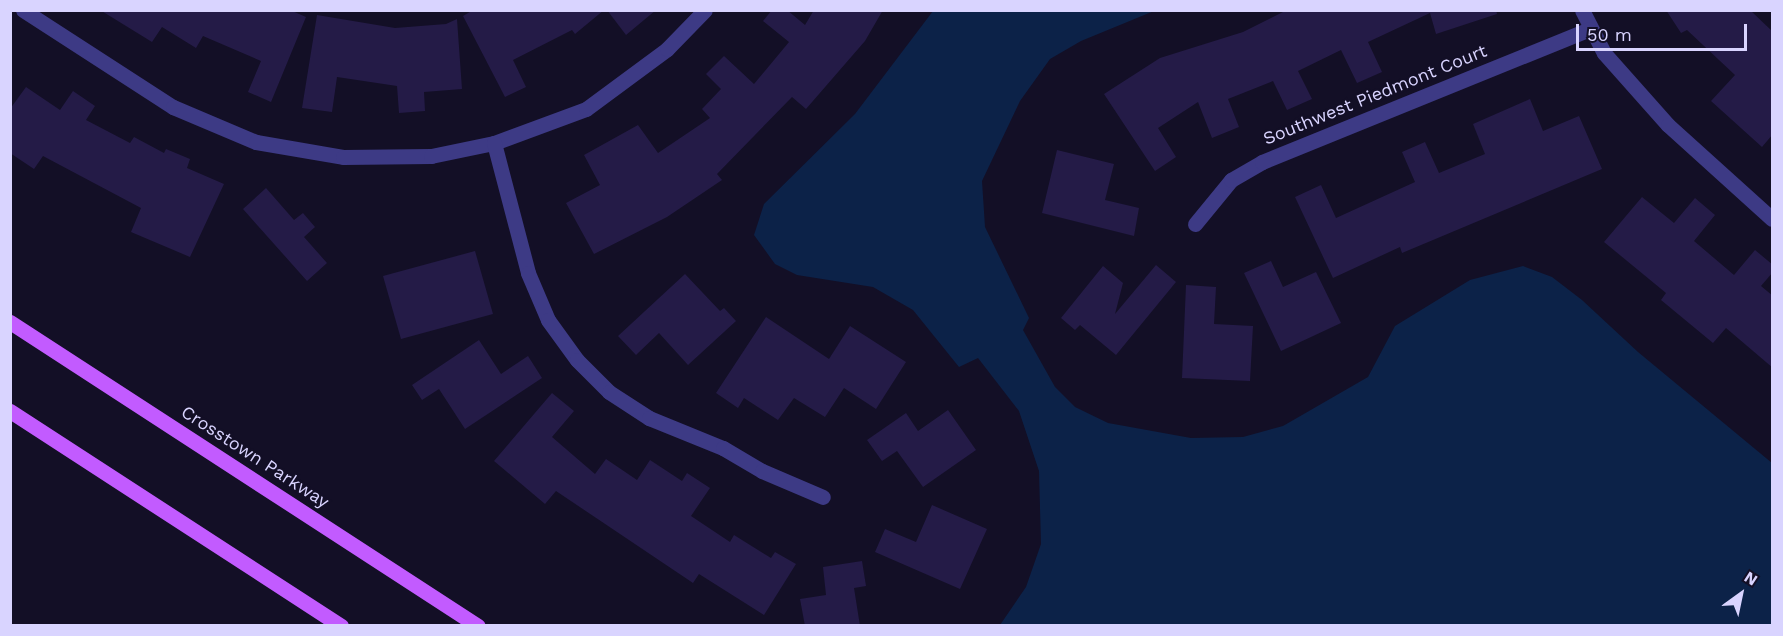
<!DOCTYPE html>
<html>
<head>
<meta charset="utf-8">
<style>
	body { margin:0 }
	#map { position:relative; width:1783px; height:636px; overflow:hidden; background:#130f26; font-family:"Work Sans",sans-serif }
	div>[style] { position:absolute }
	.water>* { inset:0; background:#0c2248 }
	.building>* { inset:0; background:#241b47 }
	.minor>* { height:15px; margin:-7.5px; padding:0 7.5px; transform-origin:7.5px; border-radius:7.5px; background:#3d3a85 }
	.major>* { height:15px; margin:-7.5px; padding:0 7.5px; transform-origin:7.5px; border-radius:7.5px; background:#c25bff }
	span { translate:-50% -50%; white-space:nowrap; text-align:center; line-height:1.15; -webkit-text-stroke:4.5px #130f26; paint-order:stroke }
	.street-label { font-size:18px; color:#d9d4ff }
	.frame { position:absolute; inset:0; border:12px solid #d9d4ff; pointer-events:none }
	.north { position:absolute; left:1711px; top:564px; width:60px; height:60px; -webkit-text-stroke:4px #130f26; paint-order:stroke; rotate:33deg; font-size:16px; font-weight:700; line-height:24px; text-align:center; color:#d9d4ff }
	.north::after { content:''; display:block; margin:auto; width:21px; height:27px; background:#d9d4ff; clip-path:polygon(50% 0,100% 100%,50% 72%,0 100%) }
	.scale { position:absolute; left:1576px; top:24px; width:171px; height:27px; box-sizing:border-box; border:3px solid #d9d4ff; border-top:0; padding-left:8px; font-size:18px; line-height:21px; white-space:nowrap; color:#d9d4ff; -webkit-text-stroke:4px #130f26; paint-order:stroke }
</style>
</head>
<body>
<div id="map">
	<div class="water">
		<div style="clip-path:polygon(933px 11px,1154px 11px,1081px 41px,1050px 59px,1020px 101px,982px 181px,985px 227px,1029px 318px,1023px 330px,1055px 387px,1075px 407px,1108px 423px,1191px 438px,1243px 437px,1283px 426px,1368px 377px,1395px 326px,1470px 280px,1523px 266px,1552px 277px,1582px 300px,1638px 352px,1772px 463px,1772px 625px,1000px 625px,1026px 587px,1041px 544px,1039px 471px,1019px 411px,978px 358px,959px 367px,913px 310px,873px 287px,797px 275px,775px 264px,754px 235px,764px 204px,855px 114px)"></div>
	</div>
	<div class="building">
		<div style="clip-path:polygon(100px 10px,290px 10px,306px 17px,271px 102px,248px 92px,261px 61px,203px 36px,196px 48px,162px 27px,152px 42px)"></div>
		<div style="clip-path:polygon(473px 10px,604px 10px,575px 34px,572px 30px,513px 60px,526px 87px,505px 97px,463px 16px)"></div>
		<div style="clip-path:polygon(607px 10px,656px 10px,626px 35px)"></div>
		<div style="clip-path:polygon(772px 10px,787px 10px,805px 25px,814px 10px,883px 10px,865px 41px,806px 109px,792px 97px,717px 174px,722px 180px,667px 217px,594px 254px,566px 203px,600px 185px,584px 155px,638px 125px,658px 153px,710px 118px,702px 109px,721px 89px,706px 74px,724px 56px,754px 84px,789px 42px,763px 21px)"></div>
		<div style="clip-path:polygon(1287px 10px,1496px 10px,1497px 14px,1436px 34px,1430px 13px,1368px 42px,1382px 72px,1357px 83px,1341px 50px,1298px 71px,1312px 99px,1287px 110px,1273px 81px,1228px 99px,1239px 127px,1212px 138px,1198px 102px,1158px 128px,1176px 157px,1155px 171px,1104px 94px,1160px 58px,1243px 32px)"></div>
		<div style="clip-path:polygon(1666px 10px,1750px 10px,1773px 32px,1773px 134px,1762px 147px,1711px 101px,1735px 75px,1687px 30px,1681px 33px)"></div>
		<div style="clip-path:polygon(317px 15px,395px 28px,446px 24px,457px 19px,462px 89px,424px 92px,425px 111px,399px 113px,397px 86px,337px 77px,332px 112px,302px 108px)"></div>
		<div style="clip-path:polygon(26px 87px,60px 110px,73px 91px,95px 106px,86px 120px,130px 143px,134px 137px,164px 153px,166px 149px,190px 159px,187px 168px,224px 184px,190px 257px,131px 232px,141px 208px,43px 156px,34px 169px,10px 153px,10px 109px)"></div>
		<div style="clip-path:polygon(1530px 99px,1543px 131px,1579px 116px,1602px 169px,1402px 253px,1400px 247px,1333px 278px,1295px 197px,1321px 185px,1336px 218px,1415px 182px,1402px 152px,1425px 142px,1439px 173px,1485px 154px,1473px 124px)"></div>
		<div style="clip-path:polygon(1057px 150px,1114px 164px,1105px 200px,1139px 208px,1134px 236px,1042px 213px)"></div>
		<div style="clip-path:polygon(266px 188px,294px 220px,303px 213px,315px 227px,304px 237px,327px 263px,307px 281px,243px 209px)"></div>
		<div style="clip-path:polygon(1642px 197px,1674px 223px,1695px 198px,1715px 215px,1694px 241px,1734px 275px,1755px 250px,1773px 265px,1773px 272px,1761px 286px,1773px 296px,1773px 368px,1726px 328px,1713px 343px,1661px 300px,1666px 293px,1604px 242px)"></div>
		<div style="clip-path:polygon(475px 251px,493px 314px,401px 339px,383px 276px)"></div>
		<div style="clip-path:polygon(1271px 261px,1283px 287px,1316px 272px,1341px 323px,1281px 351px,1244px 273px)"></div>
		<div style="clip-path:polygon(1156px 265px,1176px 282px,1116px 355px,1080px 325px,1075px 330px,1061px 318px,1103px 266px,1123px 283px,1115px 314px)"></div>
		<div style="clip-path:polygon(685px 274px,720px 311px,724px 308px,736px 321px,688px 365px,659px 333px,636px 355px,618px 336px)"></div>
		<div style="clip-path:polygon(1186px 285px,1216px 287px,1214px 324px,1253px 326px,1250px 381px,1182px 378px)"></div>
		<div style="clip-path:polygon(766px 317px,829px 359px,850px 326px,906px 362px,876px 409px,844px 388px,825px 417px,794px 398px,778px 420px,744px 398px,738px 408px,716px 393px)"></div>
		<div style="clip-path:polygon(479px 340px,501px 374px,528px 356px,542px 378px,465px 429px,439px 389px,422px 400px,412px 385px)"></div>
		<div style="clip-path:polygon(552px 393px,574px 411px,552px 437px,595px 474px,606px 459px,637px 480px,650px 460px,682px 481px,687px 473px,710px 488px,691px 516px,730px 542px,734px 535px,771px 558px,775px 552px,796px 564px,764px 615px,699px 574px,693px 583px,556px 491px,545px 504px,494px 461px)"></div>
		<div style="clip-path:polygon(948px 410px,976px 450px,923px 487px,897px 451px,882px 461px,867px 440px,906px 413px,918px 431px)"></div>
		<div style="clip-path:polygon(932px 505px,987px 529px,960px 589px,875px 552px,885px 529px,916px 542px)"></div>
		<div style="clip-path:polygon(862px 561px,866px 586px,854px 588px,860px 626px,805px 626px,800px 599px,826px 595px,823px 567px)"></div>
	</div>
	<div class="minor">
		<div style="left:23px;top:10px;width:179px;rotate:32.9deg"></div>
		<div style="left:173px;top:107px;width:90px;rotate:22.9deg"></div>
		<div style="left:256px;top:142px;width:88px;rotate:9.8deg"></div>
		<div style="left:343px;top:157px;width:88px;rotate:-0.7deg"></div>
		<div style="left:431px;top:156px;width:64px;rotate:-11.7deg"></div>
		<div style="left:494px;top:143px;width:98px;rotate:-20.3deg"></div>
		<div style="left:586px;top:109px;width:101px;rotate:-36.5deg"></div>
		<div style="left:667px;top:49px;width:54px;rotate:-45.7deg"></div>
		<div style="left:1582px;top:10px;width:48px;rotate:62.9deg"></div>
		<div style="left:1604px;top:53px;width:96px;rotate:48.4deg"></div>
		<div style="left:1668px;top:125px;width:140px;rotate:42.1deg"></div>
		<div style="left:494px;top:143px;width:134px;rotate:75.3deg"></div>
		<div style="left:528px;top:273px;width:51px;rotate:66.9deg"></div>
		<div style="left:548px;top:320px;width:49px;rotate:54.1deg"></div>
		<div style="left:577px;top:360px;width:45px;rotate:45deg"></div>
		<div style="left:609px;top:392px;width:48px;rotate:33deg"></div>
		<div style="left:649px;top:418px;width:80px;rotate:22.1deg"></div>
		<div style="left:723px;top:448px;width:45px;rotate:30.5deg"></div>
		<div style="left:762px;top:471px;width:66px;rotate:23.1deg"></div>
		<div style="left:1195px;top:224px;width:57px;rotate:-50.7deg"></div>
		<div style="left:1231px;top:180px;width:36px;rotate:-30deg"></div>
		<div style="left:1262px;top:162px;width:353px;rotate:-22.1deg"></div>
	</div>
	<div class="major">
		<div style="left:10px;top:322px;width:558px;rotate:33.01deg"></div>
		<div style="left:10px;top:411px;width:395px;rotate:33deg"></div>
	</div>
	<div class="street-label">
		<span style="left:1375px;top:95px;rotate:-22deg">Southwest Piedmont Court</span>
		<span style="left:255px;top:457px;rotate:33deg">Crosstown Parkway</span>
	</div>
	<div class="frame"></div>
	<div class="north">N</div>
	<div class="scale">50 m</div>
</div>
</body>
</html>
